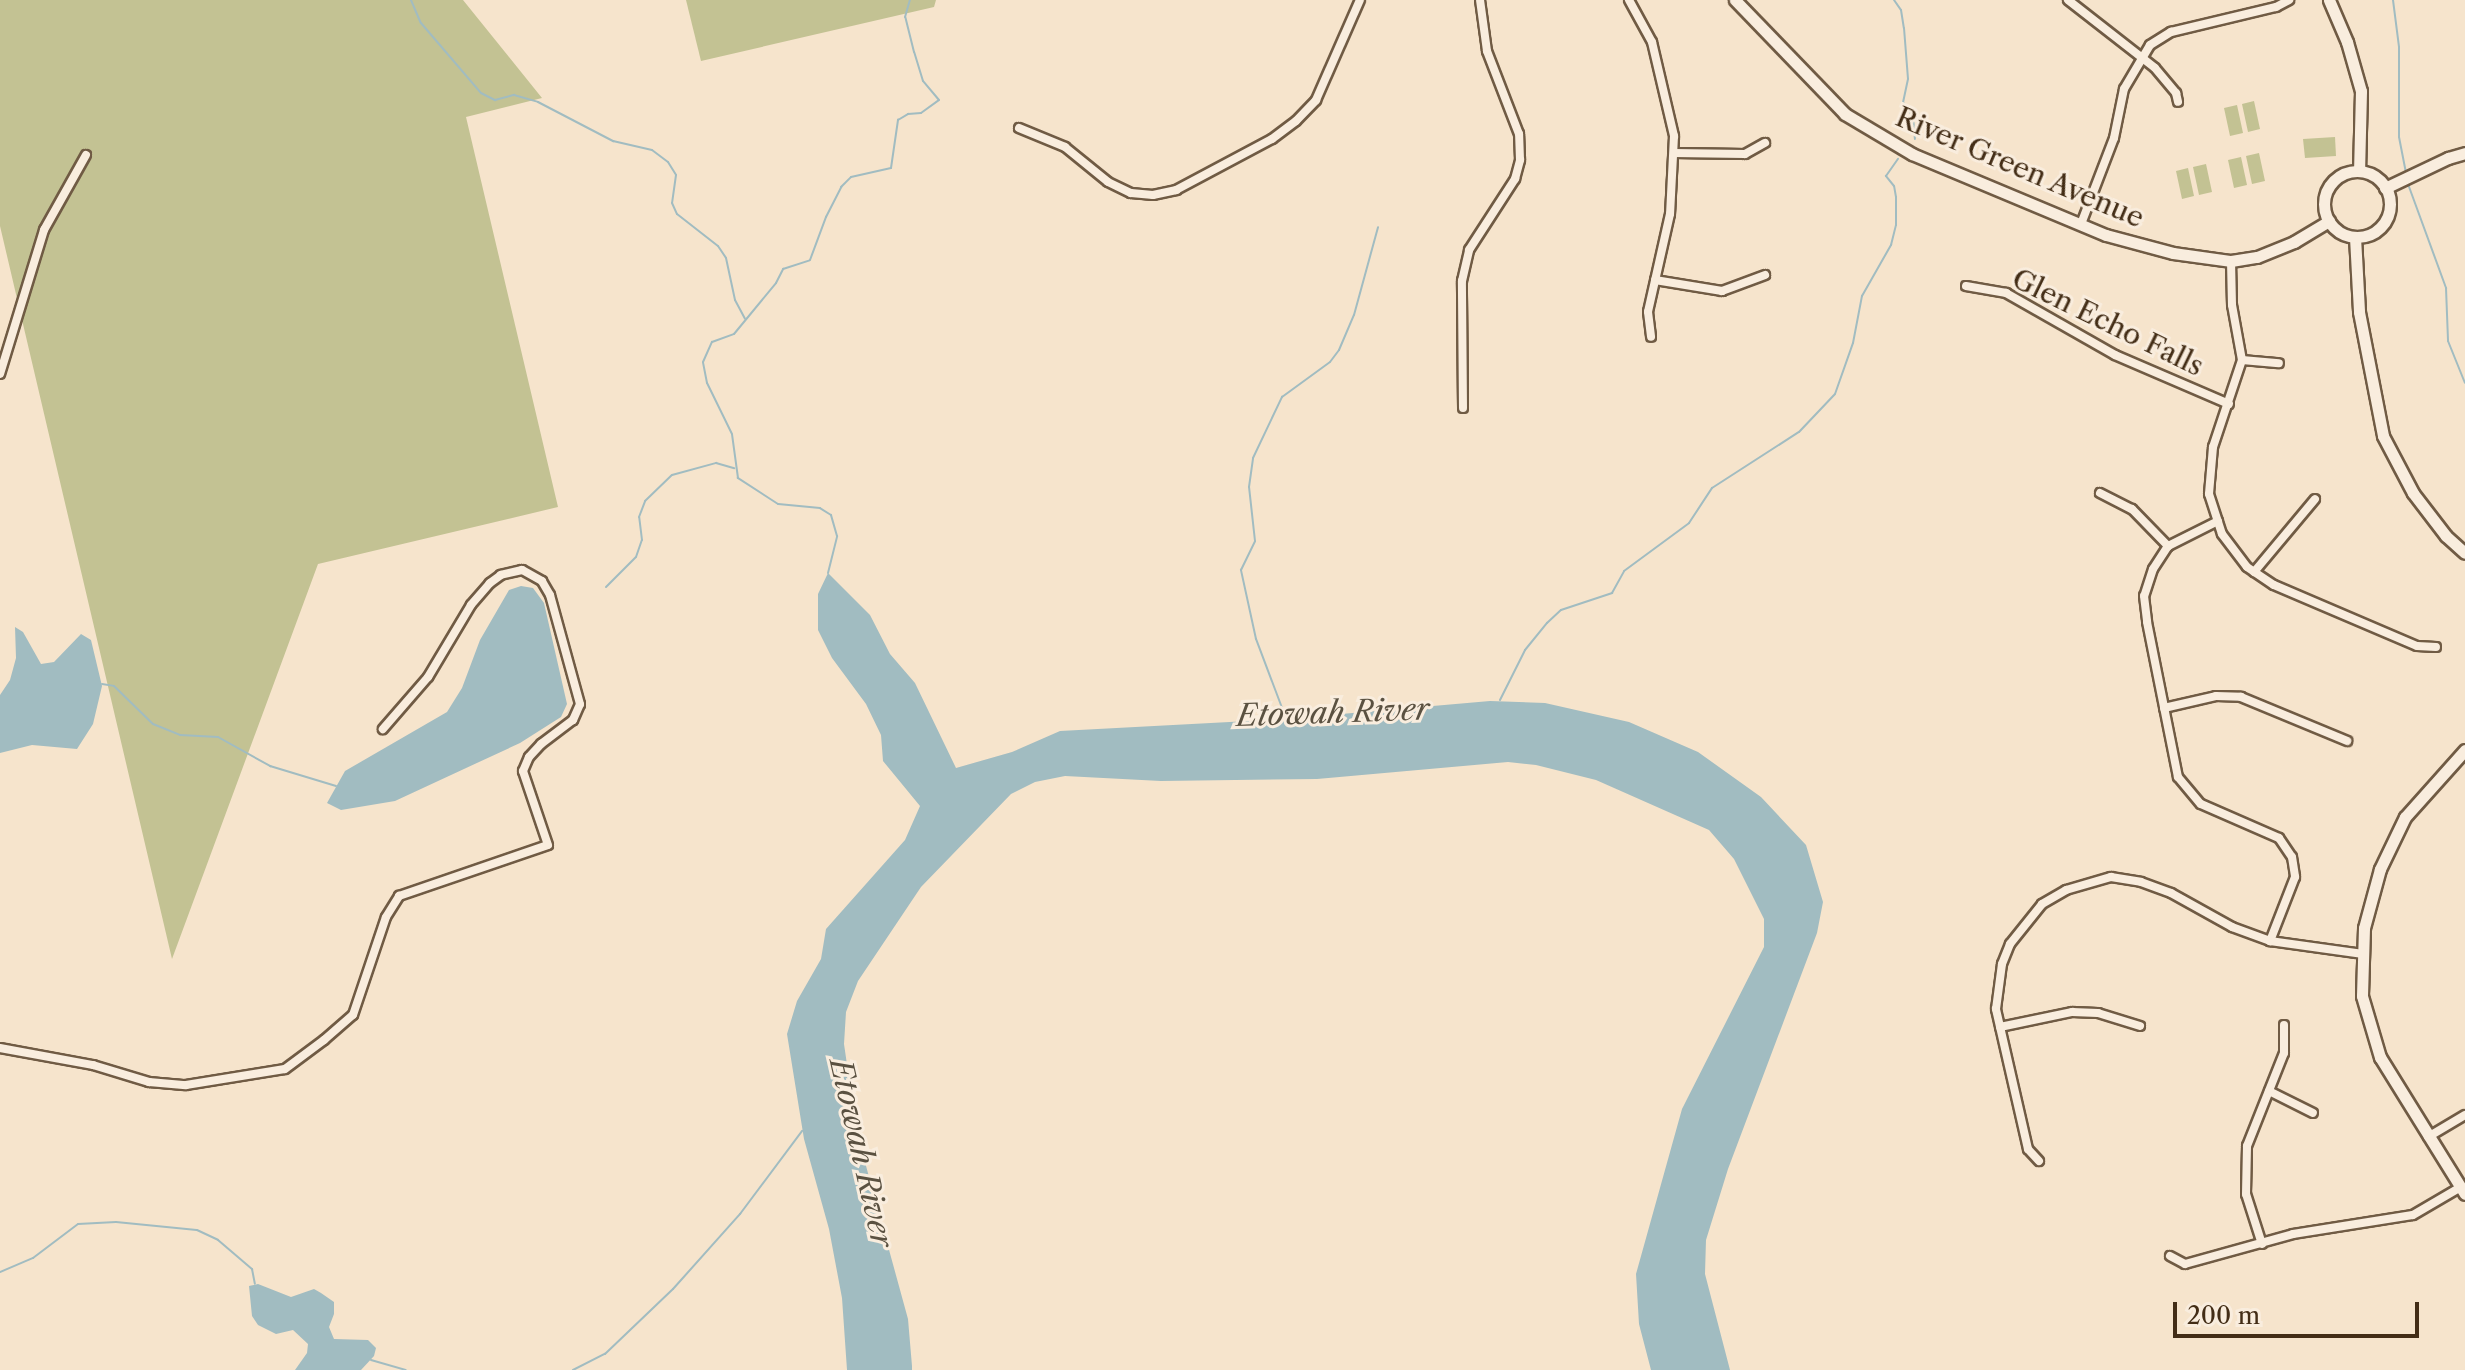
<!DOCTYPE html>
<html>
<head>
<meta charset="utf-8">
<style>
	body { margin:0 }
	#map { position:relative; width:2465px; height:1370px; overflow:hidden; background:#f6e4cc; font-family:"Libre Caslon Text",serif }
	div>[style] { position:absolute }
	.green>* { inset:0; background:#c3c293 }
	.water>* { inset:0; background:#a1bcc1 }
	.stream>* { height:2px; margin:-1px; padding:0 1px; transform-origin:1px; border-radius:1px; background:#a1bcc1 }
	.roads { filter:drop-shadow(2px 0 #705b44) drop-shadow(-2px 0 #705b44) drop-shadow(0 2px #705b44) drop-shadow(0 -2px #705b44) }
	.street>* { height:8px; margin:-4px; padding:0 4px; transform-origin:4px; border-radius:4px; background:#f9edde }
	.secondary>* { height:11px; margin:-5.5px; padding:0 5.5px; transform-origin:5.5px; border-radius:5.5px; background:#f9edde }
	.secondary>.ring { margin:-5.5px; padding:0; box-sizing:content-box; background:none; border:11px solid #f9edde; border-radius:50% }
	span { translate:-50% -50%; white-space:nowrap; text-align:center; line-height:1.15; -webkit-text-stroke:6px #f9edde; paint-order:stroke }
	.street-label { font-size:28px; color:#432d16 }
	.water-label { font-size:30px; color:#5a5141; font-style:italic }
	.scale { position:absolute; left:2173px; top:1302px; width:246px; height:36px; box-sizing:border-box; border:4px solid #432d16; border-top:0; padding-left:10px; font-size:24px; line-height:28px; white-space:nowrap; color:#432d16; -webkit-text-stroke:6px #f9edde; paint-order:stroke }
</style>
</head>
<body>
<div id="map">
	<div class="green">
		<div style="clip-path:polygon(0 0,463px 0,542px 98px,466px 117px,558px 507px,318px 564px,172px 959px,0 226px)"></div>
		<div style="clip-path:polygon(686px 0,936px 0,934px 7px,701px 61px)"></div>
		<div style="clip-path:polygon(2254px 101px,2260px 129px,2248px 132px,2242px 104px)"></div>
		<div style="clip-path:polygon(2237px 105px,2243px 133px,2230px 136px,2224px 108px)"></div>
		<div style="clip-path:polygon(2335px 137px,2336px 156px,2305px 158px,2303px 139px)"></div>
		<div style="clip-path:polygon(2259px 153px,2265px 181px,2252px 184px,2246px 156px)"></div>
		<div style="clip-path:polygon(2241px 157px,2247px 185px,2234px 188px,2228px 160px)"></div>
		<div style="clip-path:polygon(2206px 164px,2212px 192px,2199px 195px,2193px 167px)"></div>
		<div style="clip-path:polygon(2188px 168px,2194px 196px,2182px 199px,2176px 171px)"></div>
	</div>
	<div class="water">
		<div style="clip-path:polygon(828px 573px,870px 615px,890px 654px,915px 683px,956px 768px,1012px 752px,1060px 731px,1284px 719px,1490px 701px,1545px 703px,1629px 722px,1698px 752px,1761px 797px,1806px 845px,1823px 902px,1817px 933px,1728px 1169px,1706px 1240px,1705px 1274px,1730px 1370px,1651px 1370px,1639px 1324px,1636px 1274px,1682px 1109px,1764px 947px,1764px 919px,1734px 859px,1709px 830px,1596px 780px,1536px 765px,1508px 762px,1317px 779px,1161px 781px,1065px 776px,1035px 782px,1011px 794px,921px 887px,858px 981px,846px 1012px,844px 1044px,857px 1133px,908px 1319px,912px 1366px,912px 1370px,847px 1370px,842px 1298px,829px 1229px,804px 1139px,787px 1034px,797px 1001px,821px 959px,826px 929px,905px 840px,920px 806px,883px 761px,881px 735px,866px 704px,832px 658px,818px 630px,818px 594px)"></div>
		<div style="clip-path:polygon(521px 586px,533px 588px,544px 603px,567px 704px,561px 717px,520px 743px,395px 801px,341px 810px,327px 803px,345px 771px,447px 712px,462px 688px,480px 640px,509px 590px)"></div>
		<div style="clip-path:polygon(15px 627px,23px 632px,41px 664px,54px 662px,81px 634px,91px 640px,102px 686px,93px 724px,77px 749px,32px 745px,0 753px,0 695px,10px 680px,16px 658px)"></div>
		<div style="clip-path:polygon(258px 1284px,291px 1297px,314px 1289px,321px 1293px,334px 1302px,334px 1314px,329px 1327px,334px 1339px,368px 1340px,376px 1348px,374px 1356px,361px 1370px,295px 1370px,307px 1353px,308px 1344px,293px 1330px,276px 1334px,258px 1325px,252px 1316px,249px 1286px)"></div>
	</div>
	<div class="stream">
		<div style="left:411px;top:0;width:25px;rotate:67deg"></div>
		<div style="left:421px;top:23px;width:92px;rotate:49.4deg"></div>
		<div style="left:481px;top:93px;width:16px;rotate:27deg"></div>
		<div style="left:495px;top:100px;width:20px;rotate:-15deg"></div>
		<div style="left:514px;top:95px;width:25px;rotate:16deg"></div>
		<div style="left:538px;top:102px;width:85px;rotate:27.5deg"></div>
		<div style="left:613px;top:141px;width:40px;rotate:13deg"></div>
		<div style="left:652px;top:150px;width:20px;rotate:37deg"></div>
		<div style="left:668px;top:162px;width:15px;rotate:58deg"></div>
		<div style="left:676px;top:175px;width:28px;rotate:98deg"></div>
		<div style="left:672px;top:203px;width:12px;rotate:66deg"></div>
		<div style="left:677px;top:214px;width:52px;rotate:38deg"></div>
		<div style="left:718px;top:246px;width:14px;rotate:56deg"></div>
		<div style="left:726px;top:258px;width:43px;rotate:77.9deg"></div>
		<div style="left:735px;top:300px;width:21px;rotate:62deg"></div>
		<div style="left:1894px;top:0;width:12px;rotate:55deg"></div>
		<div style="left:1901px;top:10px;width:18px;rotate:81deg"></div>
		<div style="left:1904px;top:28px;width:51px;rotate:85.5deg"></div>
		<div style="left:1908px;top:79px;width:24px;rotate:102deg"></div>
		<div style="left:1903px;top:102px;width:18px;rotate:56deg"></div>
		<div style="left:1913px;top:117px;width:22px;rotate:85deg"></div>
		<div style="left:2393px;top:0;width:47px;rotate:82.7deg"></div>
		<div style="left:2399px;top:47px;width:90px;rotate:90deg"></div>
		<div style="left:2399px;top:137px;width:38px;rotate:79deg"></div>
		<div style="left:2408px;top:184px;width:111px;rotate:69.9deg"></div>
		<div style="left:2446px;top:288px;width:53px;rotate:87.8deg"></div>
		<div style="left:2448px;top:341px;width:45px;rotate:68deg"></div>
		<div style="left:828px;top:573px;width:38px;rotate:-76deg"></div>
		<div style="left:837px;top:536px;width:22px;rotate:-106deg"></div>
		<div style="left:831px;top:515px;width:13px;rotate:-148deg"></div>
		<div style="left:820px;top:508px;width:42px;rotate:-174.6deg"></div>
		<div style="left:778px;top:504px;width:48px;rotate:-147deg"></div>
		<div style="left:738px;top:478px;width:44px;rotate:-97.8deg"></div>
		<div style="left:732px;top:434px;width:57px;rotate:-116.1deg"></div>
		<div style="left:707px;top:383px;width:21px;rotate:-101deg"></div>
		<div style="left:703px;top:362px;width:22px;rotate:-66deg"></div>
		<div style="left:712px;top:342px;width:23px;rotate:-20deg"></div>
		<div style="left:734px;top:334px;width:66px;rotate:-50.5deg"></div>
		<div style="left:776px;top:283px;width:16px;rotate:-63deg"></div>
		<div style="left:783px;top:269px;width:28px;rotate:-18deg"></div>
		<div style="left:810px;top:260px;width:46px;rotate:-69.6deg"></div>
		<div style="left:826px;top:217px;width:34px;rotate:-63deg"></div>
		<div style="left:841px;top:187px;width:14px;rotate:-45deg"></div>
		<div style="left:851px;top:177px;width:41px;rotate:-12.7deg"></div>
		<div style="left:891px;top:168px;width:49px;rotate:-81.7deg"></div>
		<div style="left:898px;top:120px;width:12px;rotate:-31deg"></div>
		<div style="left:908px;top:114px;width:13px;rotate:-4deg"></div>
		<div style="left:921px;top:113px;width:22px;rotate:-36deg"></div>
		<div style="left:939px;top:100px;width:25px;rotate:-130deg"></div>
		<div style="left:923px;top:81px;width:30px;rotate:-107deg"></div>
		<div style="left:914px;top:52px;width:36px;rotate:-104deg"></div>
		<div style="left:905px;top:17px;width:18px;rotate:-74deg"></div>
		<div style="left:606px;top:587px;width:42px;rotate:-45deg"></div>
		<div style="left:636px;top:557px;width:18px;rotate:-71deg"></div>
		<div style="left:642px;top:540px;width:23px;rotate:-97deg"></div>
		<div style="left:639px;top:517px;width:17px;rotate:-69deg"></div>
		<div style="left:645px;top:501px;width:37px;rotate:-44deg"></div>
		<div style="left:672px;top:475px;width:46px;rotate:-15.3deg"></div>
		<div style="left:716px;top:463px;width:19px;rotate:16deg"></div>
		<div style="left:102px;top:684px;width:12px;rotate:9deg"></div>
		<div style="left:114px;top:686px;width:54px;rotate:44.3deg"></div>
		<div style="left:153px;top:724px;width:29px;rotate:22deg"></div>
		<div style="left:180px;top:735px;width:38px;rotate:3deg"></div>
		<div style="left:218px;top:737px;width:60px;rotate:29.1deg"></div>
		<div style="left:270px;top:766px;width:69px;rotate:16.9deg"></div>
		<div style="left:1500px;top:700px;width:56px;rotate:-63.4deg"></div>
		<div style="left:1525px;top:650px;width:35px;rotate:-51deg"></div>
		<div style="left:1547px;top:623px;width:19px;rotate:-43deg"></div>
		<div style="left:1561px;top:610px;width:54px;rotate:-18.4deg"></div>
		<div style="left:1612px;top:593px;width:25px;rotate:-61deg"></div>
		<div style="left:1624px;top:571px;width:81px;rotate:-36.4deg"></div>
		<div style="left:1689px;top:523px;width:42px;rotate:-56.7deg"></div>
		<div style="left:1712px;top:488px;width:103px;rotate:-32.8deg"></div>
		<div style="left:1799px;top:432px;width:52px;rotate:-46.5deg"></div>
		<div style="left:1835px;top:394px;width:54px;rotate:-70.6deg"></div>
		<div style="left:1853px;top:343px;width:48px;rotate:-79.2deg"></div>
		<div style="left:1862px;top:296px;width:59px;rotate:-60.4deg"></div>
		<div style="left:1891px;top:245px;width:21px;rotate:-76deg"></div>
		<div style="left:1896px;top:225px;width:28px;rotate:-90deg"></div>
		<div style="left:1896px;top:197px;width:11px;rotate:-100deg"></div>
		<div style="left:1894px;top:186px;width:13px;rotate:-129deg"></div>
		<div style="left:1886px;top:176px;width:21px;rotate:-55deg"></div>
		<div style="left:1287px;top:721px;width:88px;rotate:-110.7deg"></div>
		<div style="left:1256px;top:639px;width:71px;rotate:-102.3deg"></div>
		<div style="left:1241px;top:570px;width:32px;rotate:-64deg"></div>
		<div style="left:1255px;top:541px;width:54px;rotate:-96.3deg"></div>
		<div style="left:1249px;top:487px;width:29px;rotate:-82deg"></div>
		<div style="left:1253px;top:458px;width:68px;rotate:-64.6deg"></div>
		<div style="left:1282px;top:397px;width:59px;rotate:-36.1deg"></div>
		<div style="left:1330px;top:362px;width:15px;rotate:-53deg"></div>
		<div style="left:1339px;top:350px;width:38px;rotate:-67deg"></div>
		<div style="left:1354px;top:315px;width:91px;rotate:-74.7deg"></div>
		<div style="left:0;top:1272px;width:36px;rotate:-23deg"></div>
		<div style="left:33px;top:1258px;width:56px;rotate:-37.1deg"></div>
		<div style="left:78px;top:1224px;width:38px;rotate:-3deg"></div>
		<div style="left:116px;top:1222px;width:81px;rotate:5.6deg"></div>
		<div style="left:197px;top:1230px;width:23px;rotate:25deg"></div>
		<div style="left:218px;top:1240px;width:45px;rotate:40.5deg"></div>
		<div style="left:252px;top:1269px;width:15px;rotate:79deg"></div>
		<div style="left:371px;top:1360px;width:36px;rotate:16deg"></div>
		<div style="left:573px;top:1370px;width:36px;rotate:-27deg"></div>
		<div style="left:605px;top:1354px;width:94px;rotate:-43.7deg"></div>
		<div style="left:673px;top:1289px;width:101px;rotate:-48.2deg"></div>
		<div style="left:740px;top:1214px;width:104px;rotate:-53.2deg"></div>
	</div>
	<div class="roads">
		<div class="street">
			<div style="left:1629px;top:0;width:48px;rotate:61.3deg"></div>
			<div style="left:1652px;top:42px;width:97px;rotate:76.8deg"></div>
			<div style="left:1674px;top:136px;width:78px;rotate:92.9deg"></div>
			<div style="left:1670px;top:214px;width:100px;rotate:102.7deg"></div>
			<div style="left:1648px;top:312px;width:25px;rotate:83deg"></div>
			<div style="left:2068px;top:0;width:110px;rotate:38deg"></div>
			<div style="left:2155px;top:68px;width:33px;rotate:50deg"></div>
			<div style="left:2176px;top:93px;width:9px;rotate:77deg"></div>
			<div style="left:1019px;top:128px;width:50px;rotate:22.4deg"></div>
			<div style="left:1065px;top:147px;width:55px;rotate:39.1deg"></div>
			<div style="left:1108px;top:182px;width:25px;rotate:26deg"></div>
			<div style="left:1131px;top:193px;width:22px;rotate:5deg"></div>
			<div style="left:1153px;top:195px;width:24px;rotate:-12deg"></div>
			<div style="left:1176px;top:190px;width:109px;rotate:-28deg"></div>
			<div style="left:1272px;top:139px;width:30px;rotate:-37deg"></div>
			<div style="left:1296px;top:121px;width:29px;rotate:-46deg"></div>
			<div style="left:1316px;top:100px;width:109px;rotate:-66.3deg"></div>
			<div style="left:1674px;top:153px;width:71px;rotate:0.8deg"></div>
			<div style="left:1745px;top:154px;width:23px;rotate:-29deg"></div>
			<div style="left:2081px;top:224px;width:92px;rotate:-69deg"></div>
			<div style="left:2114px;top:138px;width:50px;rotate:-78.5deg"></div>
			<div style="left:2124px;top:89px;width:51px;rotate:-59.4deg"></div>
			<div style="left:2150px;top:45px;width:25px;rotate:-32deg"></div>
			<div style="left:2171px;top:32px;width:108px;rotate:-13.4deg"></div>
			<div style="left:2276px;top:7px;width:15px;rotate:-28deg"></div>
			<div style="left:2231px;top:261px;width:44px;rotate:88.7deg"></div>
			<div style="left:2232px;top:305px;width:56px;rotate:79.7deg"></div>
			<div style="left:2242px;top:360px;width:92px;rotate:108.4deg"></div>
			<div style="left:2213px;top:447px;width:47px;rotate:94.9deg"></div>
			<div style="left:2209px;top:494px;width:42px;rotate:72deg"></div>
			<div style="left:2222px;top:534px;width:41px;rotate:52.9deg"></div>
			<div style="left:2247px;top:567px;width:32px;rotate:34deg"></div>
			<div style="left:2274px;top:585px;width:155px;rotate:23.1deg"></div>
			<div style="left:2417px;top:646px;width:19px;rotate:3deg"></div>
			<div style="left:1655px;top:280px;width:68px;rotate:9.3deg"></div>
			<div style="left:1722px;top:291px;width:46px;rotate:-20.4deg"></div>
			<div style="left:1966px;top:286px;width:41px;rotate:9.9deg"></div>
			<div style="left:2006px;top:293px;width:125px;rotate:29.6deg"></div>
			<div style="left:2115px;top:355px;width:124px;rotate:23.3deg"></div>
			<div style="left:2242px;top:360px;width:37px;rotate:5deg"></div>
			<div style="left:0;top:374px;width:151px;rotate:-73deg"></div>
			<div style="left:44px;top:230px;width:86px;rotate:-60.8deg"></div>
			<div style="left:1463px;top:408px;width:127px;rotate:-90.5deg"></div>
			<div style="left:1462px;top:281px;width:32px;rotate:-77deg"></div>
			<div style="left:1469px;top:250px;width:85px;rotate:-57.1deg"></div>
			<div style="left:1515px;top:179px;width:20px;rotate:-75deg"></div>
			<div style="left:1520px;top:160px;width:26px;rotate:-92deg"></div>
			<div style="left:1519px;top:134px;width:89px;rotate:-111.1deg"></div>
			<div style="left:1487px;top:51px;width:51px;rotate:-97.8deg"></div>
			<div style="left:2100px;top:493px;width:36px;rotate:27deg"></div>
			<div style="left:2132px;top:509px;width:52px;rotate:45.8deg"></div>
			<div style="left:2218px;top:521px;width:56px;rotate:153.4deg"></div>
			<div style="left:2168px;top:546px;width:27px;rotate:123deg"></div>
			<div style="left:2153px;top:569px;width:28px;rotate:108deg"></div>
			<div style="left:2144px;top:596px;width:26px;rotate:83deg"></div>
			<div style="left:2147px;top:622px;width:158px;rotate:78.7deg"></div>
			<div style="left:2178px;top:777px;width:35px;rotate:50deg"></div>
			<div style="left:2201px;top:804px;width:85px;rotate:23.6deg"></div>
			<div style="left:2279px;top:838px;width:23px;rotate:56deg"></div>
			<div style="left:2292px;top:857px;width:20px;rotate:81deg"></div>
			<div style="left:2295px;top:877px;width:69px;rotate:111.3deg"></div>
			<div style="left:2254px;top:572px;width:95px;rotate:-50.1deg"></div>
			<div style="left:2164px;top:708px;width:53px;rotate:-13deg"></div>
			<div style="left:2216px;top:696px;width:25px;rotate:2deg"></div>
			<div style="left:2241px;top:697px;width:115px;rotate:22.5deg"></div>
			<div style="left:2000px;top:1027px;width:74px;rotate:-11.8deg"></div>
			<div style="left:2072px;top:1012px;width:26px;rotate:2deg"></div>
			<div style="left:2098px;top:1013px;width:44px;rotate:17.2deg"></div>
			<div style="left:0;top:1048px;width:95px;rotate:10.4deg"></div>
			<div style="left:93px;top:1065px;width:59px;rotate:16.9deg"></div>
			<div style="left:149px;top:1082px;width:37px;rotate:5deg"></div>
			<div style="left:186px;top:1085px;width:100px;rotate:-9.2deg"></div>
			<div style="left:285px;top:1069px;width:49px;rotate:-36.6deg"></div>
			<div style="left:324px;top:1040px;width:38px;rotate:-41deg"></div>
			<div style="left:353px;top:1015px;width:103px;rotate:-71.4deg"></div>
			<div style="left:386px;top:917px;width:25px;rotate:-58deg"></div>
			<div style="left:399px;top:896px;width:157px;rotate:-18.9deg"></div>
			<div style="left:548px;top:845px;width:78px;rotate:-108.7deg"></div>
			<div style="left:523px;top:771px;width:15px;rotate:-67deg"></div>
			<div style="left:529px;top:757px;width:18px;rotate:-47deg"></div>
			<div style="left:541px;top:744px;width:40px;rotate:-37deg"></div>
			<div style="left:573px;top:720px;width:17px;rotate:-66deg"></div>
			<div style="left:580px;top:704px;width:113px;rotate:-105.4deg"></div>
			<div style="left:550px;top:595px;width:16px;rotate:-120deg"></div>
			<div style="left:542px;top:581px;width:23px;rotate:-151deg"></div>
			<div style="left:522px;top:570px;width:22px;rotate:167deg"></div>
			<div style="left:501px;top:575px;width:14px;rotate:144deg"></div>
			<div style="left:490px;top:583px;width:29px;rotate:131deg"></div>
			<div style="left:471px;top:605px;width:84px;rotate:120.8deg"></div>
			<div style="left:428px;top:677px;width:69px;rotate:130.9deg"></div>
			<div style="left:2269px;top:1091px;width:49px;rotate:26.6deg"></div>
			<div style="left:2428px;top:1137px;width:43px;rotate:-30.7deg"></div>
			<div style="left:2039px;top:1161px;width:16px;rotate:-133deg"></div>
			<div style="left:2028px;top:1149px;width:144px;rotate:-102.9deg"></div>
			<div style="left:1996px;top:1009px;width:45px;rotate:-82.4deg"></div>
			<div style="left:2002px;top:964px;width:22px;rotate:-68deg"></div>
			<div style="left:2010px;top:944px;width:51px;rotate:-51.3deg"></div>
			<div style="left:2042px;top:904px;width:28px;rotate:-30deg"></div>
			<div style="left:2066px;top:890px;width:47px;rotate:-16.1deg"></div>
			<div style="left:2111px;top:877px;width:30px;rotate:9deg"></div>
			<div style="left:2141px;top:882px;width:32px;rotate:20deg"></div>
			<div style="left:2171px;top:893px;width:70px;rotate:29.1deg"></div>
			<div style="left:2232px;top:927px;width:40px;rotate:20.2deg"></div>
			<div style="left:2270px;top:941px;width:94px;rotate:8deg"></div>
			<div style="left:2262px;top:1244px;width:52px;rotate:-107.7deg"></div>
			<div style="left:2246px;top:1194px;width:48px;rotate:-88.8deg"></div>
			<div style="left:2247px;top:1146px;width:100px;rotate:-68.3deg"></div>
			<div style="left:2284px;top:1053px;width:28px;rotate:-90deg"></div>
			<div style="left:2170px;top:1256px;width:17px;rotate:28deg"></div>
			<div style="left:2185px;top:1264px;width:112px;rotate:-15.5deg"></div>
			<div style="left:2293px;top:1234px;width:121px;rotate:-9deg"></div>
			<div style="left:2413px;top:1215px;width:53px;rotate:-30.4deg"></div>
		</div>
		<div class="secondary">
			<div style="left:1735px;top:0;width:158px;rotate:46deg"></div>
			<div style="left:1845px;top:114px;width:78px;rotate:30.8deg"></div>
			<div style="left:1912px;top:154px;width:210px;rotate:22.7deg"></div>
			<div style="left:2106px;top:235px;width:69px;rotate:15deg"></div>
			<div style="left:2173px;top:253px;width:59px;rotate:7.9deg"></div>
			<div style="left:2231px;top:261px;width:26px;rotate:-9deg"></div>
			<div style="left:2257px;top:257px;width:40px;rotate:-22deg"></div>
			<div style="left:2294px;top:242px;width:41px;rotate:-31deg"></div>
			<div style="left:2329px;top:0;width:46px;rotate:66.8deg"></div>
			<div style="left:2347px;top:42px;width:51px;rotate:74.1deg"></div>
			<div style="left:2361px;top:91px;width:80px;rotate:91.4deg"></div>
			<div class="ring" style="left:2324px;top:171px;width:55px;height:55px"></div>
			<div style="left:2385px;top:188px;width:70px;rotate:-25.5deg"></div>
			<div style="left:2448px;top:158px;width:18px;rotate:-16deg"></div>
			<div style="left:2355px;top:237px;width:75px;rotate:86.9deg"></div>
			<div style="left:2359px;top:312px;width:126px;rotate:79deg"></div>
			<div style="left:2383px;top:436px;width:64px;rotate:62.2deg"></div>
			<div style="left:2413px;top:493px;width:54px;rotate:52.5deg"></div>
			<div style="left:2446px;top:536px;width:25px;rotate:42deg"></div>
			<div style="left:2465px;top:750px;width:90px;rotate:131.8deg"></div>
			<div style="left:2405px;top:817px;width:58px;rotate:115.7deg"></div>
			<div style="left:2380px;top:869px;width:61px;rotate:105.2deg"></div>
			<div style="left:2364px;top:928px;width:68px;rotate:91.7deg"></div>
			<div style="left:2362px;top:996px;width:64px;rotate:73.6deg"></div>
			<div style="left:2380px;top:1057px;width:161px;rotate:58.2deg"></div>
		</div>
	</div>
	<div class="street-label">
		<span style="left:2020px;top:167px;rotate:23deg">River Green Avenue</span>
		<span style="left:2108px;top:322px;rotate:26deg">Glen Echo Falls</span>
	</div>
	<div class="water-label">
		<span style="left:1333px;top:713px;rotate:-2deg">Etowah River</span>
		<span style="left:861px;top:1153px;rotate:77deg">Etowah River</span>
	</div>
	<div class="scale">200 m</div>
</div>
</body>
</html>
